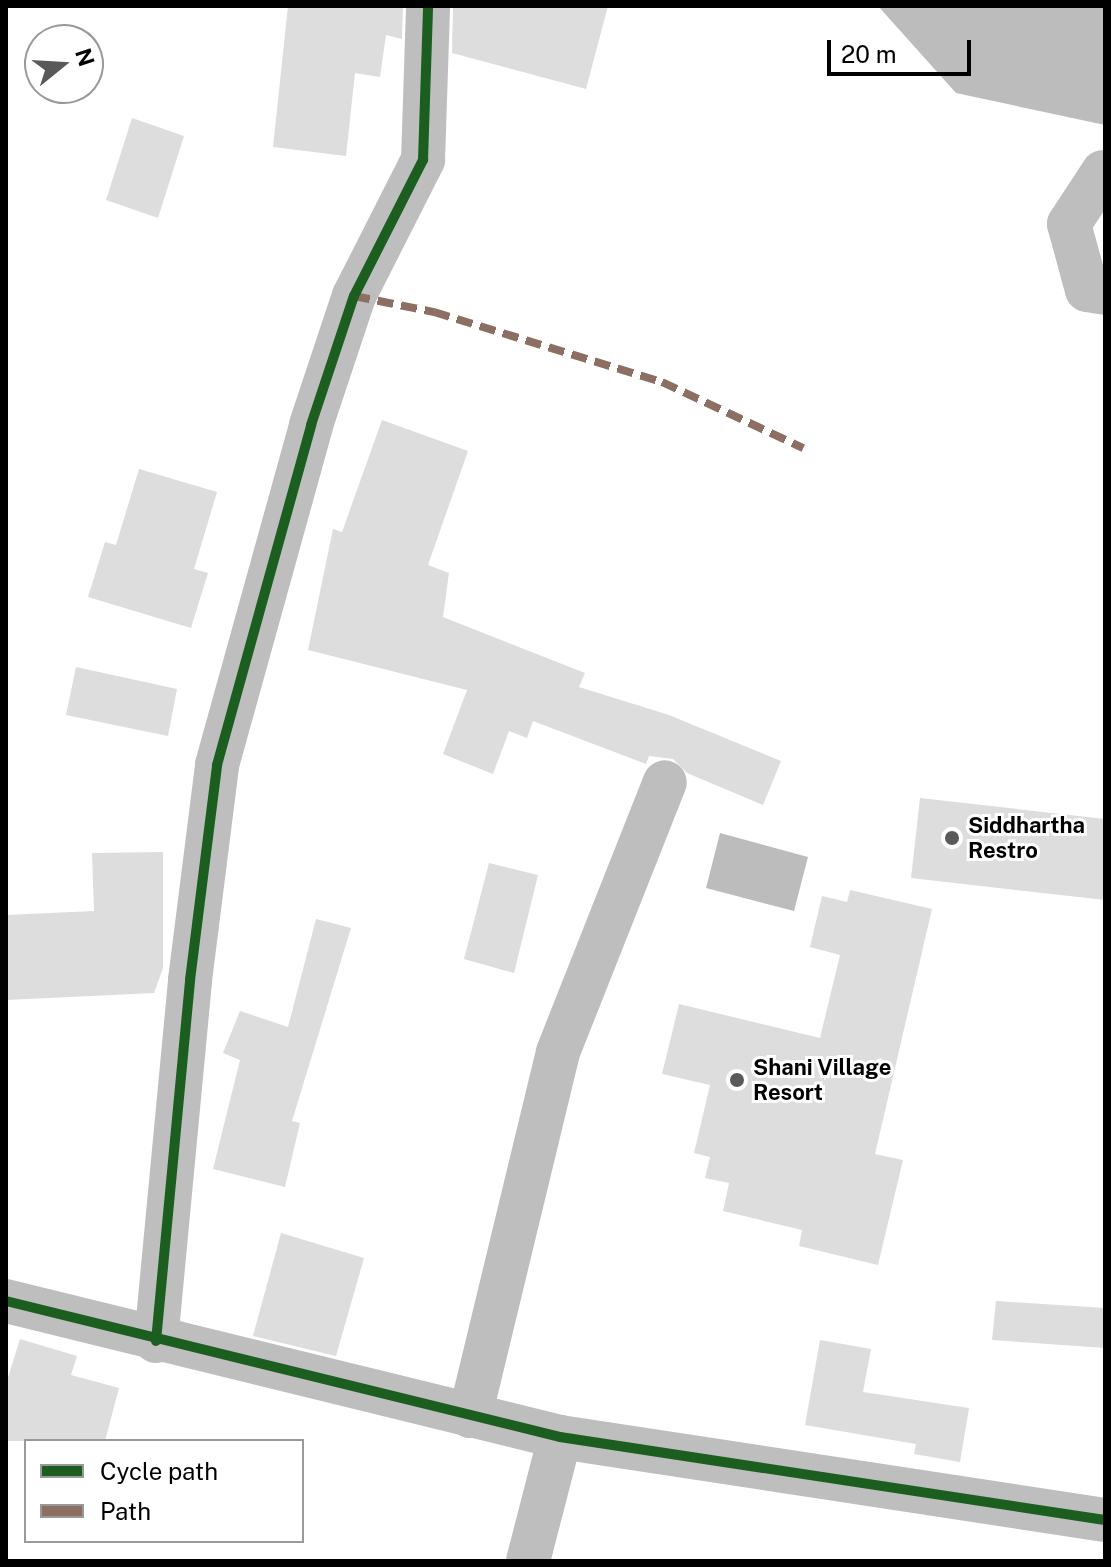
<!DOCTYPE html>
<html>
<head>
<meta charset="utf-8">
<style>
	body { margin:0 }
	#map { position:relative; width:1111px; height:1567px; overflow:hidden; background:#fff; font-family:"Public Sans",sans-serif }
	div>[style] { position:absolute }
	.water>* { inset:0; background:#bcbcbc }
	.building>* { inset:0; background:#ddd }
	.street>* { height:44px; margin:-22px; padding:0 22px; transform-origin:22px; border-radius:22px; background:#bebebe }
	.quiet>* { height:8px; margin-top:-4px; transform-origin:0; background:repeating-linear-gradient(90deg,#8d6e63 0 16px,transparent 0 24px) }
	.cycleway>* { height:10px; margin:-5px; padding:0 5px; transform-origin:5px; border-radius:5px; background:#1b5e20 }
	.dots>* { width:22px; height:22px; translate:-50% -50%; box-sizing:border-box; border:4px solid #fff; border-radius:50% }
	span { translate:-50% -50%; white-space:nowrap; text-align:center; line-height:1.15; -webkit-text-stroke:6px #fff; paint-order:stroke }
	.poi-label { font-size:22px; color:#000; font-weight:700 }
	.left { translate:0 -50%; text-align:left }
	.frame { position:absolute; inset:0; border:8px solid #000; pointer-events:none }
	.legend { position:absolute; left:24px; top:1439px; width:280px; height:104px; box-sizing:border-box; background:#fff; border:2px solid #999; margin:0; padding:10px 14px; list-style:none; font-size:24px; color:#000 }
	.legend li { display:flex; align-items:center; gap:16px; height:40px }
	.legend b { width:40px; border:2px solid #999 }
	.north { position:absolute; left:24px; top:24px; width:80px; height:80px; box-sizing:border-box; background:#fff; border:2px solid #999; border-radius:50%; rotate:72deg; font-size:22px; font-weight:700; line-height:32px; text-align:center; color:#000 }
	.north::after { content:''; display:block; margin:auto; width:28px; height:36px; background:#595959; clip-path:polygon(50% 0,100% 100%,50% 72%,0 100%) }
	.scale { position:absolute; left:827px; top:40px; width:144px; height:36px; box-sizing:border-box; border:4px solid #000; border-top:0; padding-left:10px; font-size:24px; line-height:28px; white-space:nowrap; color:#000; -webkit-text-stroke:6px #fff; paint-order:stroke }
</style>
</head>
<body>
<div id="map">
	<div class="water">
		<div style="clip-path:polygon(878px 6px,1105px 6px,1105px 125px,956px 93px)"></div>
		<div style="clip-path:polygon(720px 833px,808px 857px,794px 911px,706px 888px)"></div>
	</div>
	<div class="building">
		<div style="clip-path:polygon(288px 6px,403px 6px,402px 39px,386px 35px,380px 77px,355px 73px,346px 156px,273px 147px)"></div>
		<div style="clip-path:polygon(453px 6px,608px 6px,586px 89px,452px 53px)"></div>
		<div style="clip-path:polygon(132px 118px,184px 136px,158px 218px,106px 200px)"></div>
		<div style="clip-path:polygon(382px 420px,468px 451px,428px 565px,449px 573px,443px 617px,585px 673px,579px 687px,669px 715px,781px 761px,763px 805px,687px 773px,673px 759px,649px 756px,646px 764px,533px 721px,527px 738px,509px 731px,493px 774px,443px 754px,467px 690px,308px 650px,333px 529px,342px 532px)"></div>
		<div style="clip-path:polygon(139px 469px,217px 492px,194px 569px,208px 573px,191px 628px,88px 597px,105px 542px,116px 545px)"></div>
		<div style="clip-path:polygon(76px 667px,177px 689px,168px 736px,66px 715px)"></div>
		<div style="clip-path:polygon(920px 798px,1105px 819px,1105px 900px,911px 878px)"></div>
		<div style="clip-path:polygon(163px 852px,163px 968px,154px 993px,6px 1000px,6px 915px,94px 911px,92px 853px)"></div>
		<div style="clip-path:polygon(489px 863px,538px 875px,514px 973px,464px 959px)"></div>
		<div style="clip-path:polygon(850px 890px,932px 909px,875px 1154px,903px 1160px,878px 1265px,799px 1246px,802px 1230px,723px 1211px,729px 1183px,705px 1178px,710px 1157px,694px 1153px,710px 1085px,662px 1074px,679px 1004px,820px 1038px,840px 955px,810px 947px,822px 896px,847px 902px)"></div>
		<div style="clip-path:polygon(316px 919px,351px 928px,292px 1121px,300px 1123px,285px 1187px,213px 1169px,240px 1060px,223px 1053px,240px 1011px,288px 1027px)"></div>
		<div style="clip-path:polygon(281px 1233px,364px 1258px,336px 1356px,253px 1336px)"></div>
		<div style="clip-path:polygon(996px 1301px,1105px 1308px,1105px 1348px,992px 1340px)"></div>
		<div style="clip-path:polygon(20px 1339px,77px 1356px,71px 1375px,119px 1388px,105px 1441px,6px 1441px,6px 1384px)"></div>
		<div style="clip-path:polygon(820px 1340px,871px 1349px,863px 1392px,969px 1408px,960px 1462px,914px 1454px,916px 1444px,805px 1425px)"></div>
	</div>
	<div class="street">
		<div style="left:1103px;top:172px;width:62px;rotate:123.2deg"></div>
		<div style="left:1069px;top:224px;width:68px;rotate:74.7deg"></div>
		<div style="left:1087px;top:290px;width:18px;rotate:9deg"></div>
		<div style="left:6px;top:1301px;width:570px;rotate:13.79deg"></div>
		<div style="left:560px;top:1437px;width:551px;rotate:8.66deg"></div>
		<div style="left:156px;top:1341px;width:363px;rotate:-84.6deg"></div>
		<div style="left:190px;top:980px;width:217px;rotate:-82.8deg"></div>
		<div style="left:217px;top:765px;width:353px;rotate:-74.5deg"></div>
		<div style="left:311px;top:425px;width:136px;rotate:-71.6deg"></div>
		<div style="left:354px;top:296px;width:153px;rotate:-63.1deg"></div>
		<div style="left:423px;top:160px;width:154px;rotate:-88.1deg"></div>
		<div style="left:470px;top:1416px;width:374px;rotate:-76.4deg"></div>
		<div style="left:558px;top:1052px;width:290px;rotate:-68.4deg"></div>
		<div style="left:528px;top:1561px;width:128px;rotate:-75.5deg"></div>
	</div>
	<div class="quiet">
		<div style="left:354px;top:296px;width:82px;rotate:11.3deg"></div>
		<div style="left:434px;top:312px;width:239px;rotate:17.1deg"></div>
		<div style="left:662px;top:382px;width:156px;rotate:25.1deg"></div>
	</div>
	<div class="cycleway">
		<div style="left:6px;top:1301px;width:570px;rotate:13.79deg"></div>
		<div style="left:560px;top:1437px;width:551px;rotate:8.66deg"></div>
		<div style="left:156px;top:1341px;width:363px;rotate:-84.6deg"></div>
		<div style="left:190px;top:980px;width:217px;rotate:-82.8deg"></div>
		<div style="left:217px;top:765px;width:353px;rotate:-74.5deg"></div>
		<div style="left:311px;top:425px;width:136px;rotate:-71.6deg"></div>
		<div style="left:354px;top:296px;width:153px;rotate:-63.1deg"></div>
		<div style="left:423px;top:160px;width:154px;rotate:-88.1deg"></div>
	</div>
	<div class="dots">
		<div style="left:952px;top:838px;background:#595959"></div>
		<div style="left:737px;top:1080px;background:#595959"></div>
	</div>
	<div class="poi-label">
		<span class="left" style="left:968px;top:838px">Siddhartha<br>Restro</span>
		<span class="left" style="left:753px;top:1080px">Shani Village<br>Resort</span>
	</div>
	<div class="frame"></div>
	<ul class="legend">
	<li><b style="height:10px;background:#1b5e20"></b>Cycle path</li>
	<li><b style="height:10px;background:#8d6e63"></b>Path</li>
	</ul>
	<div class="north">N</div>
	<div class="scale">20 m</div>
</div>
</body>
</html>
